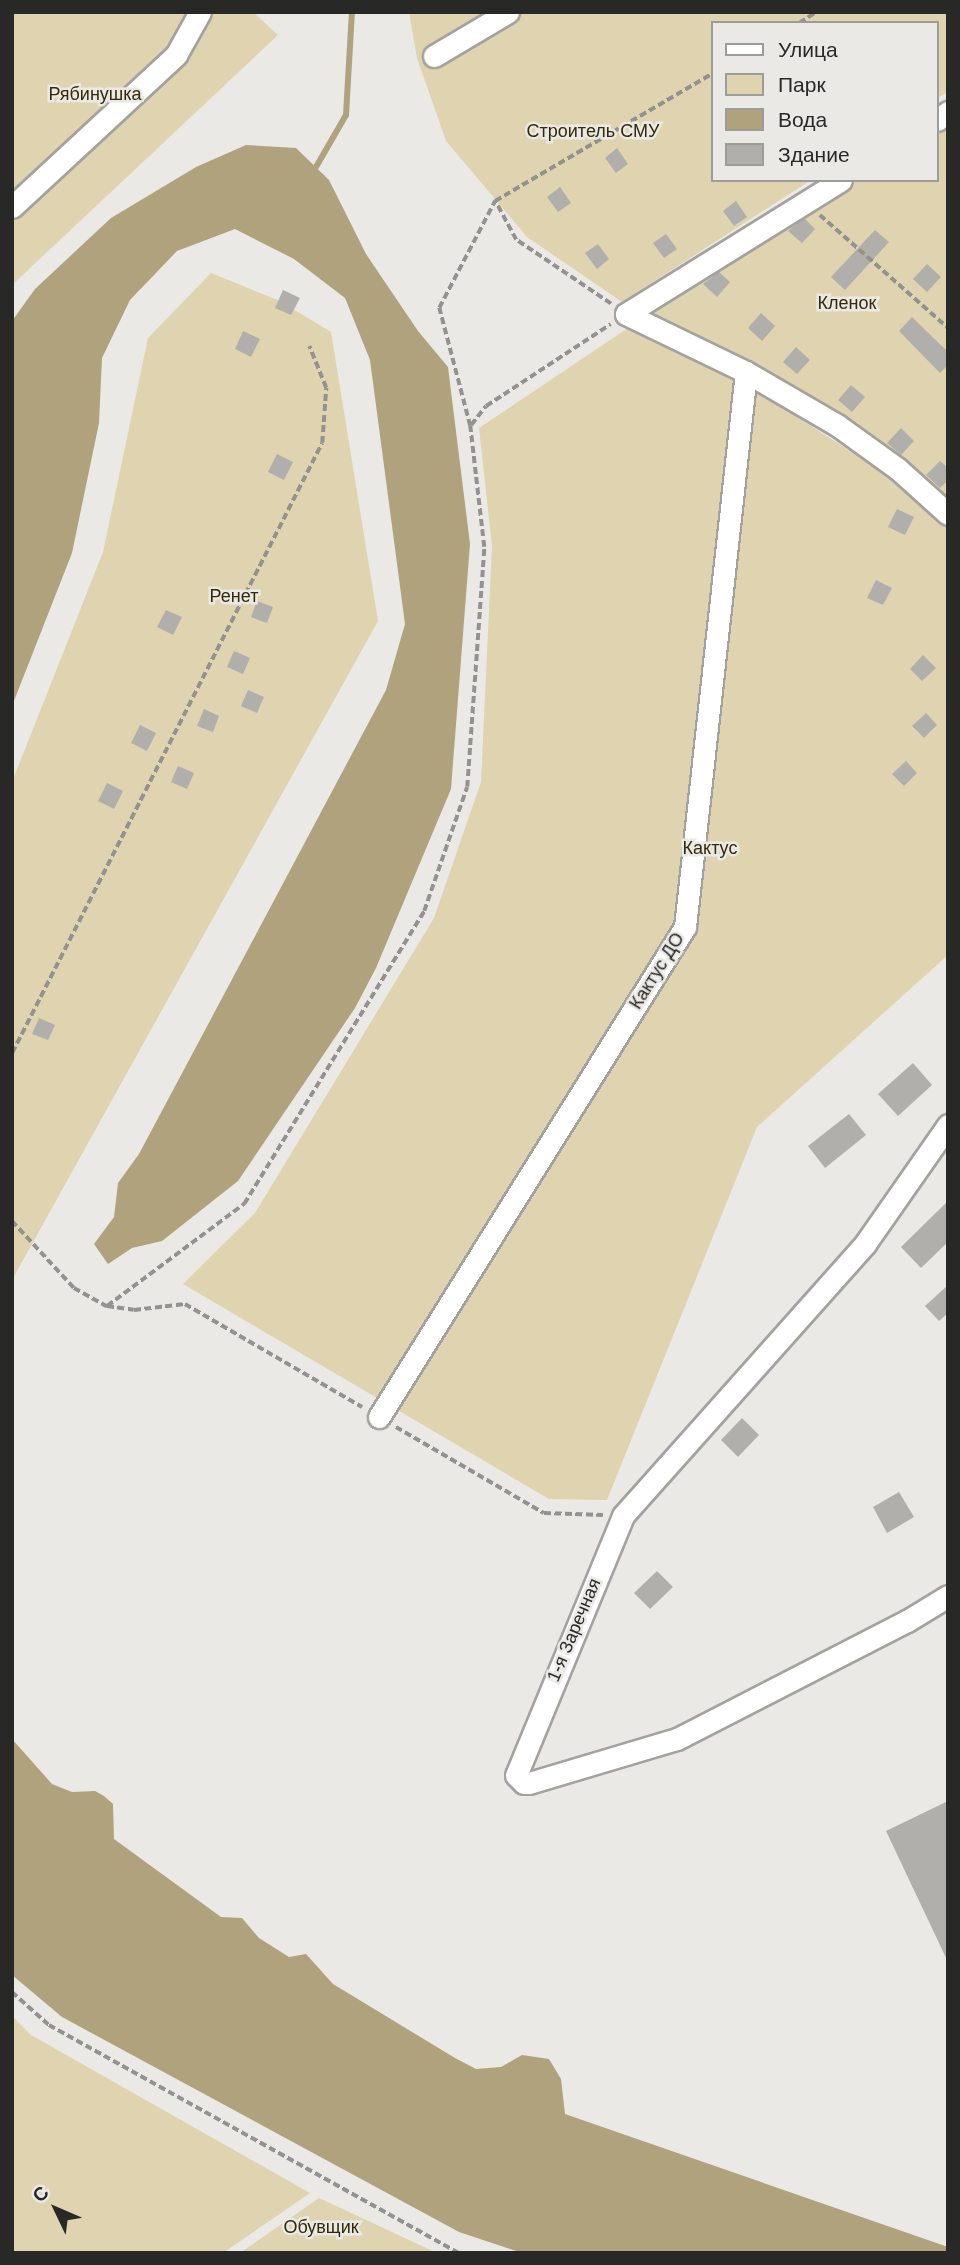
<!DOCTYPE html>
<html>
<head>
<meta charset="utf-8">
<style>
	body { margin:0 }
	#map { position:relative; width:960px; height:2265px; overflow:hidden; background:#eae9e5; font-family:Arial,sans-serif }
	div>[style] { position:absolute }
	.green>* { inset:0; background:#dfd3b0 }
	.water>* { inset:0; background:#b0a27d }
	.stream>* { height:6px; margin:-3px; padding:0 3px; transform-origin:3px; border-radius:3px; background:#b0a27d }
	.building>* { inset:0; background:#b0afac }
	.path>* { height:3.5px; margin-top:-1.75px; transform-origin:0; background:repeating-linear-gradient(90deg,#939290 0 7px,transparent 0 10.5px) }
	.roads { filter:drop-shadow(2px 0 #a3a29f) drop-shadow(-2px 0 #a3a29f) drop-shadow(0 2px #a3a29f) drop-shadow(0 -2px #a3a29f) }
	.street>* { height:21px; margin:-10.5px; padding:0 10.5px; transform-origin:10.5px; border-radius:10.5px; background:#fff }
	span { translate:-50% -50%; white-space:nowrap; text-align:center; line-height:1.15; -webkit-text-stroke:5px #eae9e5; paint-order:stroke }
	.park-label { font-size:18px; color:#342a08 }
	.street-label { font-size:18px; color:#282827 }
	.frame { position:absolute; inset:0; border:14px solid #282827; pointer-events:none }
	.legend { position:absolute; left:711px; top:21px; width:228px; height:161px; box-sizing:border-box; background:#eae9e5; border:2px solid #9c9c99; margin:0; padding:9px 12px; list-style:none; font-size:21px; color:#282827 }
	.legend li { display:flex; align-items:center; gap:14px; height:35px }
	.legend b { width:35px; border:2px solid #9c9c99 }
	.north { position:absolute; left:21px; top:2174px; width:70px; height:70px; -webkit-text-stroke:5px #eae9e5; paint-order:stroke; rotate:314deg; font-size:19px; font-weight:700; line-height:28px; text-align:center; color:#282827 }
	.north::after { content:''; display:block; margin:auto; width:24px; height:32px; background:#282827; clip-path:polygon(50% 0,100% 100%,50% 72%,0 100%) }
</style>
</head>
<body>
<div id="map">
	<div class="green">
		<div style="clip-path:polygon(12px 12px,253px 12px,278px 35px,12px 285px)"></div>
		<div style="clip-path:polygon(409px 12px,948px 12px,948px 92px,937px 98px,937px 23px,713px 23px,713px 180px,811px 180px,622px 302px,527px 237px,446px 141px,417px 58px)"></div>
		<div style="clip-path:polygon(948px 118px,948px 502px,879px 439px,768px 371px,646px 314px,852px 180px,937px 180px,937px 125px)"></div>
		<div style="clip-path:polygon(211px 273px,280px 301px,331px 332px,378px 621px,12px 1280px,12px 782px,103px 552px,148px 338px)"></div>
		<div style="clip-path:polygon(628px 328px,757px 391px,887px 475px,948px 528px,948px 955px,757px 1127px,607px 1500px,549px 1499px,183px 1284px,255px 1213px,434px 918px,481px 782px,492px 546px,479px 428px)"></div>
		<div style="clip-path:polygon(12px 2016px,31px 2035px,310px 2193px,223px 2253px,12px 2253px)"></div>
		<div style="clip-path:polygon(319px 2198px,437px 2253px,240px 2253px)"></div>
	</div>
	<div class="water">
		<div style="clip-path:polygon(246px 145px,296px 148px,329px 180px,366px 254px,418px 331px,448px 367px,470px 544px,451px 789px,376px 968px,355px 1008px,238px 1181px,162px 1241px,132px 1248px,108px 1264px,94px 1244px,114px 1217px,118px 1183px,139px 1154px,386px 690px,405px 624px,370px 360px,345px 298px,294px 259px,235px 229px,177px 251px,130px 300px,102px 358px,99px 423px,72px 553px,12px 706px,12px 321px,35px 289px,111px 218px,196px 167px)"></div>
		<div style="clip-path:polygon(12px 1739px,52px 1784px,72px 1792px,95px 1791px,104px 1796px,113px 1804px,114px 1839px,221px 1917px,242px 1918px,259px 1938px,289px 1957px,306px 1954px,333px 1984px,455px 2058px,476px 2069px,501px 2067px,522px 2055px,549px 2059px,561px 2079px,565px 2114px,948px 2247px,948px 2253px,522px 2253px,459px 2232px,62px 2017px,12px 1975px)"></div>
	</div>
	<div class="stream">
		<div style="left:316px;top:167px;width:60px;rotate:-60deg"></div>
		<div style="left:346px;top:115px;width:103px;rotate:-86.7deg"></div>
	</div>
	<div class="building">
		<div style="clip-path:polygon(617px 148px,628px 164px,616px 173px,605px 158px)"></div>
		<div style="clip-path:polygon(560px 187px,571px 203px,558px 212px,547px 197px)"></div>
		<div style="clip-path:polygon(736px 201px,747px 217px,734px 226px,723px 211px)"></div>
		<div style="clip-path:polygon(804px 218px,815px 229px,802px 243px,788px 231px)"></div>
		<div style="clip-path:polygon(875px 230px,889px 242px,845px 290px,831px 277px)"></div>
		<div style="clip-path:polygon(666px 234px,677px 249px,664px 258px,653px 243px)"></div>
		<div style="clip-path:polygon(598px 244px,609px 259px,597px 269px,585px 253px)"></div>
		<div style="clip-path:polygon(927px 264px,941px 277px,927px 292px,913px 279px)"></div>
		<div style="clip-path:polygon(719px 272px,730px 282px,717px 297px,703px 284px)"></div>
		<div style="clip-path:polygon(283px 290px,300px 298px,291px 315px,275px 308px)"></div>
		<div style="clip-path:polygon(761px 313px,775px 326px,762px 341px,748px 328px)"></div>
		<div style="clip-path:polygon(912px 317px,948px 352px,948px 365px,940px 373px,899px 331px)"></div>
		<div style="clip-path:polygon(243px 331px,260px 339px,251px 357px,235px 349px)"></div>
		<div style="clip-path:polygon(796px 347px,810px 360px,797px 374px,783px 362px)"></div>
		<div style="clip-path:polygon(851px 385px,865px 397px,852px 412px,838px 400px)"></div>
		<div style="clip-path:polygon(901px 428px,914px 441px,901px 455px,887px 443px)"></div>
		<div style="clip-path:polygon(277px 454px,293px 462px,284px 480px,268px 472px)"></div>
		<div style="clip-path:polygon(940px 461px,948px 468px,948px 480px,940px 488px,926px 475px)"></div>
		<div style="clip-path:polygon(897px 509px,914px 517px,905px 535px,888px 527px)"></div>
		<div style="clip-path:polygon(876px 580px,892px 588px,883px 605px,867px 598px)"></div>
		<div style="clip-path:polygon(257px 601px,273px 607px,267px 623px,251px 617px)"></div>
		<div style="clip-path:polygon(166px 610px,182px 617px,173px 635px,157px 627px)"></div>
		<div style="clip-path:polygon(234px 651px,250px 658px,243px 674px,227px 667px)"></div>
		<div style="clip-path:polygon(923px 655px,936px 668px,922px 681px,910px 669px)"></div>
		<div style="clip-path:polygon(248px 690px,264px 697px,257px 713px,241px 706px)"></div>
		<div style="clip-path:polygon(204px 709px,219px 716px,213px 732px,197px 726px)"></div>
		<div style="clip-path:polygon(926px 713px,937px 725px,924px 738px,912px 726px)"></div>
		<div style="clip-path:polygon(140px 725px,156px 733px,147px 751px,131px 743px)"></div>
		<div style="clip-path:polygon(906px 761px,917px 773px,904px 786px,892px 774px)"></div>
		<div style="clip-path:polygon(178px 766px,194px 773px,187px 789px,171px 782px)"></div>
		<div style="clip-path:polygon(107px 783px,123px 791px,114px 809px,98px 801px)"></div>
		<div style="clip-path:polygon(39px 1018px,55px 1025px,48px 1040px,32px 1034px)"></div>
		<div style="clip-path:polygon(913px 1063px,932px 1085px,898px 1116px,878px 1094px)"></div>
		<div style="clip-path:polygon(849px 1114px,866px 1135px,825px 1168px,808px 1146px)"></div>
		<div style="clip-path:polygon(948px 1201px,948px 1242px,921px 1268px,901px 1247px)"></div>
		<div style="clip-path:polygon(948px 1285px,948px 1313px,939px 1321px,925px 1306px)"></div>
		<div style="clip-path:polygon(742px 1418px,759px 1435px,738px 1457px,721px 1440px)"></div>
		<div style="clip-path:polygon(899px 1492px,914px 1517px,887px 1533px,873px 1507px)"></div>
		<div style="clip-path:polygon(657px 1571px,673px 1587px,650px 1609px,634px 1593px)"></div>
		<div style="clip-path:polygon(948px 1801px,948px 1962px,886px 1831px)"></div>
	</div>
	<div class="path">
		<div style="left:799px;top:23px;width:20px;rotate:-33deg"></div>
		<div style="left:820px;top:215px;width:171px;rotate:41.4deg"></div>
		<div style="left:611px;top:304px;width:115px;rotate:-146deg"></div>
		<div style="left:516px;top:240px;width:44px;rotate:-118.3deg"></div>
		<div style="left:495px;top:201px;width:253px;rotate:-30.4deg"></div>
		<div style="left:471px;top:425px;width:24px;rotate:-52deg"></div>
		<div style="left:486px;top:406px;width:149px;rotate:-33.3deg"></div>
		<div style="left:12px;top:1053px;width:684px;rotate:-63.06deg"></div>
		<div style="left:322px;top:443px;width:55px;rotate:-85.8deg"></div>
		<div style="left:326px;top:388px;width:45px;rotate:-112deg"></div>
		<div style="left:12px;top:1221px;width:91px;rotate:47.2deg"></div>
		<div style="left:74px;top:1288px;width:38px;rotate:29deg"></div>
		<div style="left:107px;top:1306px;width:27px;rotate:8deg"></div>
		<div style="left:134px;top:1310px;width:51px;rotate:-6.7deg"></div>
		<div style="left:185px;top:1304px;width:205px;rotate:30.2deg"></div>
		<div style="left:107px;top:1306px;width:171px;rotate:-36.7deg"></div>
		<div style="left:244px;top:1204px;width:344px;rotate:-58.4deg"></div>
		<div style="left:424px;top:911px;width:131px;rotate:-70.9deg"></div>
		<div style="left:467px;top:787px;width:241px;rotate:-85.9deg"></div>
		<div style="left:484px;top:547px;width:122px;rotate:-96.6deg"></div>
		<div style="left:470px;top:426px;width:122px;rotate:-104.7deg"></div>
		<div style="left:439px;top:308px;width:121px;rotate:-62.4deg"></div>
		<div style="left:396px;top:1427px;width:171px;rotate:30.2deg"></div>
		<div style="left:544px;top:1513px;width:59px;rotate:1.9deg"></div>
		<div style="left:12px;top:1992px;width:50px;rotate:41.7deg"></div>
		<div style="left:49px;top:2025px;width:469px;rotate:29.1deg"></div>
	</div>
	<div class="roads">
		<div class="street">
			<div style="left:434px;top:56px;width:86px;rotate:-30.7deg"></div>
			<div style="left:937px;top:120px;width:14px;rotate:-36deg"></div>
			<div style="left:12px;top:207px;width:224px;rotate:-42.8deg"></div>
			<div style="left:176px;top:55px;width:49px;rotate:-60.8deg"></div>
			<div style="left:626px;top:314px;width:133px;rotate:25.8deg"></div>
			<div style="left:746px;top:372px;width:105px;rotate:30.2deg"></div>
			<div style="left:837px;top:425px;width:75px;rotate:35.8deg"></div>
			<div style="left:898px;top:469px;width:67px;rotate:42deg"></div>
			<div style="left:626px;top:314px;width:253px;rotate:-31.9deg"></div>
			<div style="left:948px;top:1125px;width:145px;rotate:124.9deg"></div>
			<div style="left:865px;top:1244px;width:364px;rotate:131.7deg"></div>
			<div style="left:623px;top:1516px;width:280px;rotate:112.4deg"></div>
			<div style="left:516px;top:1775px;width:11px;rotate:45deg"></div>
			<div style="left:524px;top:1783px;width:5px"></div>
			<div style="left:529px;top:1783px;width:154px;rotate:-16.6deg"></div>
			<div style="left:677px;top:1739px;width:259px;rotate:-27.2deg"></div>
			<div style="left:907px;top:1621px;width:48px;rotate:-31.4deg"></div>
			<div style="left:379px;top:1417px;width:578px;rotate:-58.02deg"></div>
			<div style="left:685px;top:927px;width:558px;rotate:-83.73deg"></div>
		</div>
	</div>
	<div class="park-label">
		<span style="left:95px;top:94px">Рябинушка</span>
		<span style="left:593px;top:131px">Строитель СМУ</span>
		<span style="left:847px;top:303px">Кленок</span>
		<span style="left:234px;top:596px">Ренет</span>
		<span style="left:710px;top:848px">Кактус</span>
		<span style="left:321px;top:2227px">Обувщик</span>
	</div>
	<div class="street-label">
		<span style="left:657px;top:971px;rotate:-58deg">Кактус ДО</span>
		<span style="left:574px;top:1630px;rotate:-67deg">1-я Заречная</span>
	</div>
	<div class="frame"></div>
	<ul class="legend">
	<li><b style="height:9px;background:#fff"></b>Улица</li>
	<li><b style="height:19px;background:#dfd3b0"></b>Парк</li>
	<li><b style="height:19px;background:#b0a27d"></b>Вода</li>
	<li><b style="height:19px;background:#b0afac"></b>Здание</li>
	</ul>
	<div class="north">С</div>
</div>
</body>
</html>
